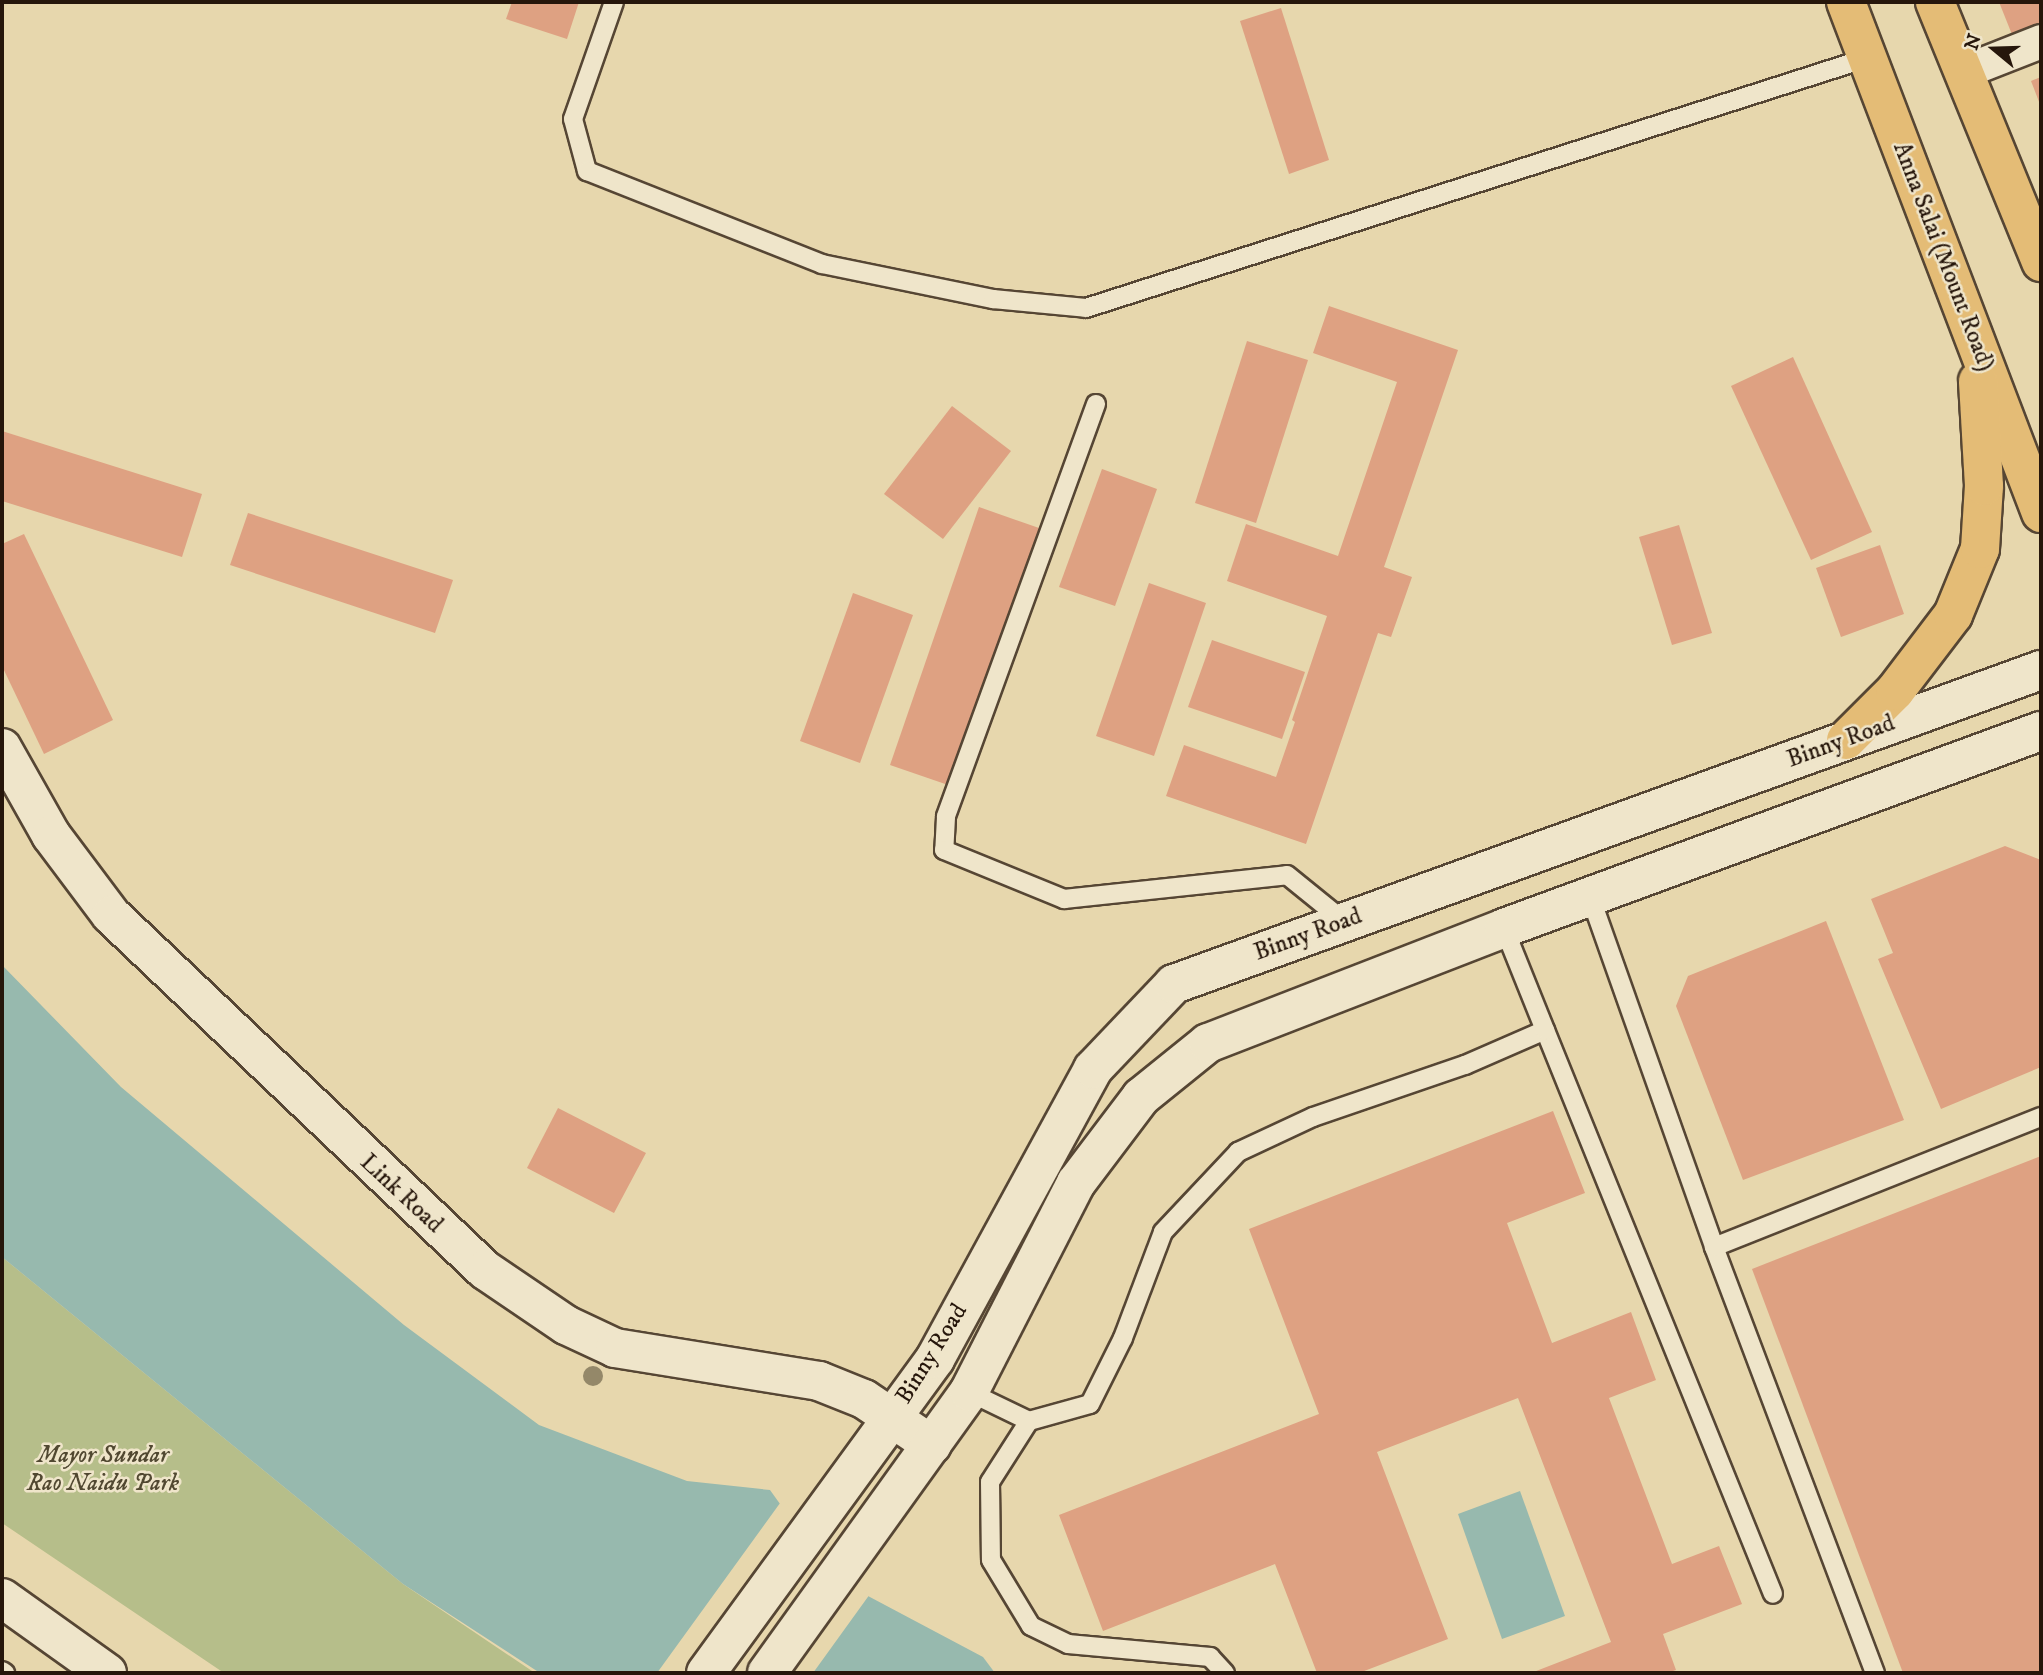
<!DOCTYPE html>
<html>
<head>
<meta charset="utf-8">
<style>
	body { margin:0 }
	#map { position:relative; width:2043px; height:1675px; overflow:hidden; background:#e7d7ad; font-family:"IM FELL DW Pica",serif }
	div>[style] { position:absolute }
	.green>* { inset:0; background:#b6be8a }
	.water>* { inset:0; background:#97b9ae }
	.pier>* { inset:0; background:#e7d7ad }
	.building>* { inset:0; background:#dea182 }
	.roads { filter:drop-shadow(2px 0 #564634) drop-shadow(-2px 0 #564634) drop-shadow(0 2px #564634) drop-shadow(0 -2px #564634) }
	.service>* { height:18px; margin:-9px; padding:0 9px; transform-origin:9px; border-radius:9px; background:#efe5ca }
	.minor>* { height:33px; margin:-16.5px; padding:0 16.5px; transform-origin:16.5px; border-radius:16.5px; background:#efe5ca }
	.tertiary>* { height:38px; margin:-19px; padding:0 19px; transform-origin:19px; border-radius:19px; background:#efe5ca }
	.secondary>* { height:38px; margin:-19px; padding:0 19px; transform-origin:19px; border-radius:19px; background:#efe5ca }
	.primary>* { height:38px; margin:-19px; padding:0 19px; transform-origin:19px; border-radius:19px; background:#e4bc76 }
	.trees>* { width:20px; height:20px; margin:-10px; border-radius:50%; background:#948869 }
	span { translate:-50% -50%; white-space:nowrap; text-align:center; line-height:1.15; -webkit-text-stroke:5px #efe5ca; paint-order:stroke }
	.street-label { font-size:24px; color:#26160b }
	.park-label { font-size:24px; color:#514831; font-style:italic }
	.frame { position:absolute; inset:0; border:4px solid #26160b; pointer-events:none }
	.north { position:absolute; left:1959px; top:14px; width:70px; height:70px; -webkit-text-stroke:5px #efe5ca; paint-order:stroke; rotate:289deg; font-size:19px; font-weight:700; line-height:28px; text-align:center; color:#26160b }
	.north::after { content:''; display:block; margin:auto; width:24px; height:32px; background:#26160b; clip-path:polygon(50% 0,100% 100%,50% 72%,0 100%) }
</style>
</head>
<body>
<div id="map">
	<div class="green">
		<div style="clip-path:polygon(2px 1257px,403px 1584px,535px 1673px,224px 1673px,2px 1523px)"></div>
	</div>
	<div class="water">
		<div style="clip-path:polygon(2px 965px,121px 1087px,404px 1325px,539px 1425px,687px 1481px,770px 1490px,816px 1554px,868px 1596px,983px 1657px,995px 1673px,540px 1673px,403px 1584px,2px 1257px)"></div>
		<div style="clip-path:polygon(1520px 1491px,1565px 1616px,1502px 1639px,1458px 1514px)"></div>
	</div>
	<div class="pier">
		<div style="clip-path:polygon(783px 1499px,819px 1552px,870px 1594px,813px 1673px,657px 1673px)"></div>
	</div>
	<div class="building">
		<div style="clip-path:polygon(512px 2px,579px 2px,567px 39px,506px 19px)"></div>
		<div style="clip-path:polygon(1999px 2px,2041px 2px,2041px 26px,2013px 37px)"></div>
		<div style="clip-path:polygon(1281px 8px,1329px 160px,1289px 174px,1240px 21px)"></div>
		<div style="clip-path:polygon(2041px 77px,2041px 107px,2031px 81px)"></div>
		<div style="clip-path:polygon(1329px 306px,1458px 350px,1384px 567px,1412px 577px,1391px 637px,1378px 633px,1306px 844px,1166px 796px,1184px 745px,1276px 777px,1295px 722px,1292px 720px,1327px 616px,1227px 581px,1246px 524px,1338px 556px,1397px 382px,1313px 353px)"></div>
		<div style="clip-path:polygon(1247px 341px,1308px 360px,1256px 523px,1195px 503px)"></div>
		<div style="clip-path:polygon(1793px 357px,1872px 532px,1811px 560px,1731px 386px)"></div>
		<div style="clip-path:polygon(952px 406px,1011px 451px,943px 539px,884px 494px)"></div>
		<div style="clip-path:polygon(2px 431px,202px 494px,182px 557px,2px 501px)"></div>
		<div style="clip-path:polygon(1102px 469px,1157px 489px,1115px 606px,1059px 587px)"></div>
		<div style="clip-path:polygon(979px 507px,1039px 528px,951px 786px,890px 765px)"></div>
		<div style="clip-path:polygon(248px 513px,453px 580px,435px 633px,230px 565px)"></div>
		<div style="clip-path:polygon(1679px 525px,1712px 633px,1672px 645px,1639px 537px)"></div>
		<div style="clip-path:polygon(24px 534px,113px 720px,44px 754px,2px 666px,2px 544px)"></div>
		<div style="clip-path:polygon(1880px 545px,1904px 614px,1841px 637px,1816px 568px)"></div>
		<div style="clip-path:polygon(1149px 583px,1206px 603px,1154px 756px,1096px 736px)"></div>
		<div style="clip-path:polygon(853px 593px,913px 615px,860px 763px,800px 741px)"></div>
		<div style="clip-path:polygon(1212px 640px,1305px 672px,1282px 739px,1188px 707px)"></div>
		<div style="clip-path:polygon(2005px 846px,2041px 860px,2041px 1067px,1941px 1109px,1878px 959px,1893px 953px,1871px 899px)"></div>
		<div style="clip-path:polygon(1826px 921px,1904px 1120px,1743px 1180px,1676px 1006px,1688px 976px)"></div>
		<div style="clip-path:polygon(558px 1108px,646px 1153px,614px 1213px,527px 1168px)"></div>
		<div style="clip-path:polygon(1553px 1111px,1585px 1193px,1507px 1223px,1552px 1343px,1631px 1312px,1656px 1380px,1609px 1398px,1672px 1564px,1719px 1546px,1742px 1604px,1663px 1634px,1676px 1670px,1667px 1673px,1531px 1673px,1611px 1642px,1518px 1398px,1377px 1452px,1448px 1639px,1359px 1673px,1317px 1673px,1275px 1564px,1103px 1631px,1059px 1515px,1319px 1414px,1249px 1229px)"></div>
		<div style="clip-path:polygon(2041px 1156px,2041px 1673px,1903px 1673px,1752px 1269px)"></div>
	</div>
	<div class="roads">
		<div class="service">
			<div style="left:614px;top:2px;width:124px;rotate:109.3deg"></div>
			<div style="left:573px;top:119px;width:54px;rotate:74.9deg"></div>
			<div style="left:587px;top:171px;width:253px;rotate:21.6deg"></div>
			<div style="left:822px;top:264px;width:175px;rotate:11.6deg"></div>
			<div style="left:993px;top:299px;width:93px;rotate:5.5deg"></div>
			<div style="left:1086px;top:308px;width:820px;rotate:-17.75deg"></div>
			<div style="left:1096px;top:404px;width:439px;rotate:110deg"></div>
			<div style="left:946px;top:817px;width:33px;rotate:93deg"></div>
			<div style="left:944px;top:850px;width:130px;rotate:22.2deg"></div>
			<div style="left:1064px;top:899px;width:224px;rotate:-6.1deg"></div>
			<div style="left:1287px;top:875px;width:75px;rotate:39deg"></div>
			<div style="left:1590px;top:896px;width:372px;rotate:70.5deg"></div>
			<div style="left:1714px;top:1247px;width:455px;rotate:69.3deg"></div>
			<div style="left:1545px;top:1030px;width:608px;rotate:67.99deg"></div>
			<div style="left:1714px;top:1247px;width:352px;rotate:-21.7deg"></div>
			<div style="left:969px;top:1392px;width:67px;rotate:25.8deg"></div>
			<div style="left:1029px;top:1421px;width:63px;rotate:-15.6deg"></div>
			<div style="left:1090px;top:1404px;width:74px;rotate:-63.4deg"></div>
			<div style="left:1123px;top:1338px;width:113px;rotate:-69.3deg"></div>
			<div style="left:1163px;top:1232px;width:110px;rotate:-46.8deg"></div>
			<div style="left:1238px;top:1152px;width:83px;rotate:-25deg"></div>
			<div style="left:1313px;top:1117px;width:161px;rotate:-18.9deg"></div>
			<div style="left:1465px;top:1065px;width:87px;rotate:-23.6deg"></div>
			<div style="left:1545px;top:1030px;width:110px;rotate:-111.9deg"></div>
			<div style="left:1029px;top:1421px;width:72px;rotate:122.6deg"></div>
			<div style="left:990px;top:1482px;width:78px;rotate:89.3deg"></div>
			<div style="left:991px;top:1560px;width:77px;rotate:58.8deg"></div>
			<div style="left:1031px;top:1626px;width:41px;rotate:25.9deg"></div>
			<div style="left:1068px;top:1644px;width:143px;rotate:5.2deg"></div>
			<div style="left:1210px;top:1657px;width:22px;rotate:47deg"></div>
			<div style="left:2px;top:1671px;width:4px;rotate:34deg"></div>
		</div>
		<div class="minor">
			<div style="left:1962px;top:72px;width:85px;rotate:-21.4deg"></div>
		</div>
		<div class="tertiary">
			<div style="left:2px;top:748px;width:100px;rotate:60.6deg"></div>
			<div style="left:51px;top:835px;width:100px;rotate:53.1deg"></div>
			<div style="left:111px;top:915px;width:516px;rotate:43.51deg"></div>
			<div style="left:485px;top:1270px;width:98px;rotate:34.2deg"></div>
			<div style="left:566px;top:1325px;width:54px;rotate:25.1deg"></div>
			<div style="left:615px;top:1348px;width:207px;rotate:9.2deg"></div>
			<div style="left:819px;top:1381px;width:48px;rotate:21.8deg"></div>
			<div style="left:864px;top:1399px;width:82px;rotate:34.1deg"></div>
		</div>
		<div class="secondary">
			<div style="left:2px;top:1598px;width:129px;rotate:35.5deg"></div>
			<div style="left:706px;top:1673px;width:389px;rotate:-53.9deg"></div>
			<div style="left:935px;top:1359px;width:330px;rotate:-61.4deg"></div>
			<div style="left:1093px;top:1069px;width:117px;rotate:-46.4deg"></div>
			<div style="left:1174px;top:984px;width:922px;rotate:-19.91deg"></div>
			<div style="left:767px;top:1673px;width:346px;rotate:-54.3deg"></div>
			<div style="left:969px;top:1392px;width:235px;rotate:-62.9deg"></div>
			<div style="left:1076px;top:1183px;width:108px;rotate:-52.9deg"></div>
			<div style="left:1141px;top:1097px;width:86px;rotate:-38.9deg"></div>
			<div style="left:1208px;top:1043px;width:318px;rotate:-21.2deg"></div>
			<div style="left:1504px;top:928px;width:572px;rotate:-20.15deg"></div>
		</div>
		<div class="primary">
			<div style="left:1846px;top:2px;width:547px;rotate:69.11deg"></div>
			<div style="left:1935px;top:2px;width:281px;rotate:67.8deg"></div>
			<div style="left:1846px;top:740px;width:69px;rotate:-45deg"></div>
			<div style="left:1895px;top:691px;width:96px;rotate:-52.7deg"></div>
			<div style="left:1953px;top:615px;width:71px;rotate:-67.8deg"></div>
			<div style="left:1980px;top:549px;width:63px;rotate:-86.4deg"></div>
			<div style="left:1984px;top:486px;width:105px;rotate:-93.3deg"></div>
		</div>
	</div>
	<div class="trees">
		<div style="left:593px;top:1376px"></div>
	</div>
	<div class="street-label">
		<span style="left:1943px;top:257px;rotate:69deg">Anna Salai (Mount Road)</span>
		<span style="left:1841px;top:742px;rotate:-20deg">Binny Road</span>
		<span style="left:1308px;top:935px;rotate:-20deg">Binny Road</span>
		<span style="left:401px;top:1194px;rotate:43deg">Link Road</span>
		<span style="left:932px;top:1354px;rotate:-58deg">Binny Road</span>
	</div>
	<div class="park-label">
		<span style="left:103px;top:1470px">Mayor Sundar<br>Rao Naidu Park</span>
	</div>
	<div class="frame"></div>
	<div class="north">N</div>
</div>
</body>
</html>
